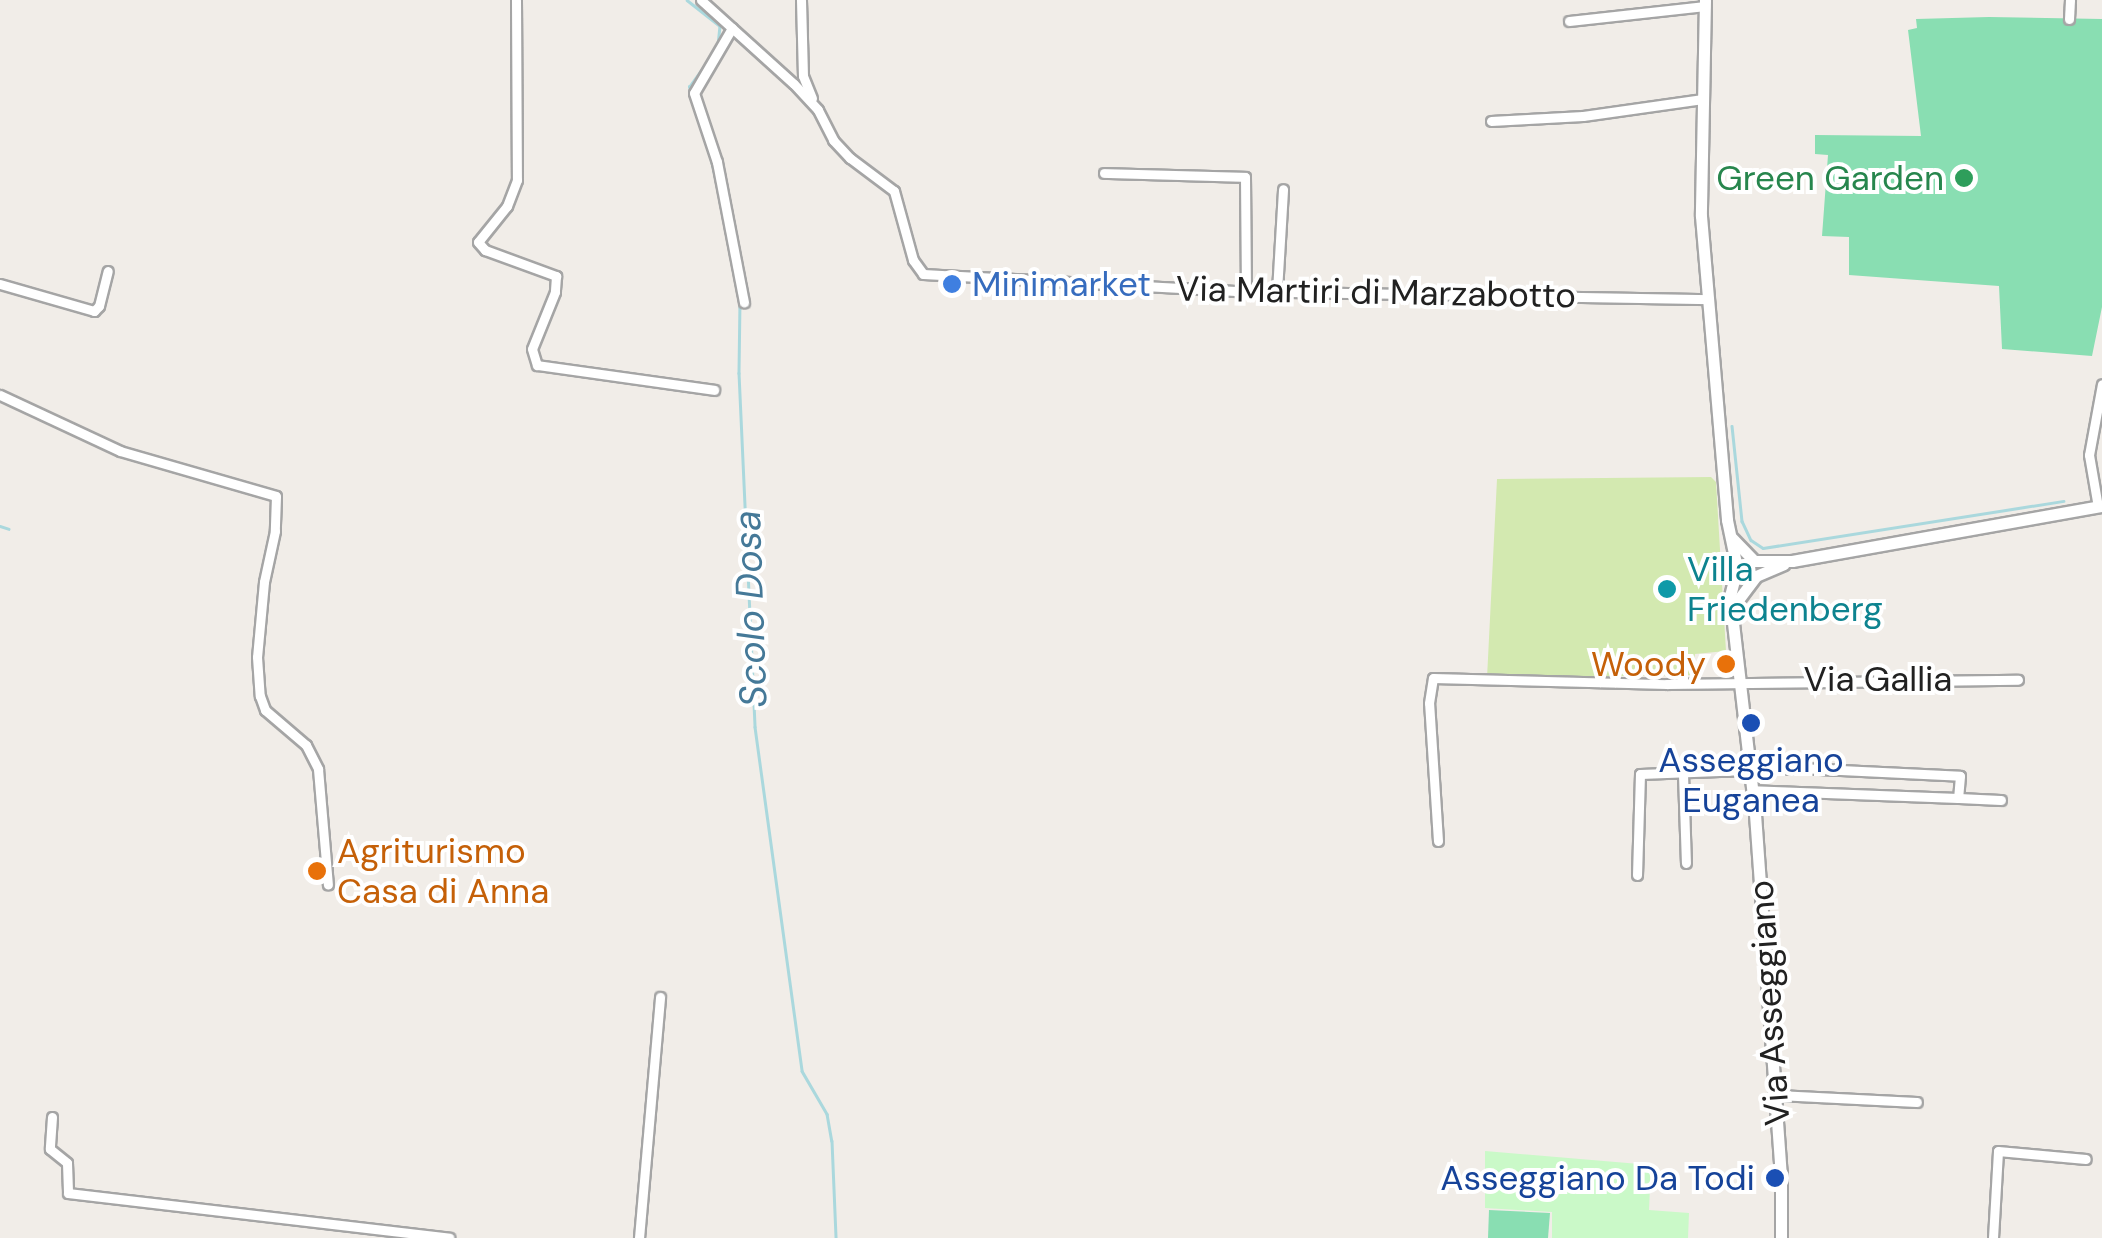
<!DOCTYPE html>
<html>
<head>
<meta charset="utf-8">
<style>
	body { margin:0 }
	#map { position:relative; width:2102px; height:1238px; overflow:hidden; background:#f1ede8; font-family:"DM Sans",sans-serif }
	div>[style] { position:absolute }
	.grass>* { inset:0; background:#d3e9b0 }
	.park>* { inset:0; background:#caf9c8 }
	.pitch>* { inset:0; background:#89deb2 }
	.stream>* { height:2.5px; margin:-1.25px; padding:0 1.25px; transform-origin:1.25px; border-radius:1.25px; background:#aad8dd }
	.roads { filter:drop-shadow(2px 0 #a5a5a5) drop-shadow(-2px 0 #a5a5a5) drop-shadow(0 2px #a5a5a5) drop-shadow(0 -2px #a5a5a5) }
	.minor>* { height:9px; margin:-4.5px; padding:0 4.5px; transform-origin:4.5px; border-radius:4.5px; background:#fff }
	.tertiary>* { height:11px; margin:-5.5px; padding:0 5.5px; transform-origin:5.5px; border-radius:5.5px; background:#fff }
	.dots>* { width:28px; height:28px; translate:-50% -50%; box-sizing:border-box; border:5px solid #fff; border-radius:50% }
	span { translate:-50% -50%; white-space:nowrap; text-align:center; line-height:1.15; -webkit-text-stroke:8px #fff; paint-order:stroke }
	.leisure-label { font-size:35px; color:#27864d }
	.right { translate:-100% -50%; text-align:right }
	.shop-label { font-size:35px; color:#366cbe }
	.left { translate:0 -50%; text-align:left }
	.street-label { font-size:35px; color:#212121 }
	.culture-label { font-size:35px; color:#0d838f }
	.food-label { font-size:35px; color:#c56008 }
	.transit-label { font-size:35px; color:#164399 }
	.water-label { font-size:38px; color:#457998; font-style:italic }
</style>
</head>
<body>
<div id="map">
	<div class="grass">
		<div style="clip-path:polygon(1711px 477px,1716px 482px,1726px 651px,1695px 654px,1692px 675px,1487px 678px,1497px 479px)"></div>
	</div>
	<div class="park">
		<div style="clip-path:polygon(1485px 1151px,1651px 1165px,1649px 1210px,1689px 1213px,1688px 1238px,1552px 1238px,1552px 1212px,1485px 1208px)"></div>
	</div>
	<div class="pitch">
		<div style="clip-path:polygon(1989px 17px,2102px 19px,2102px 307px,2092px 356px,2002px 349px,1999px 286px,1849px 275px,1849px 237px,1822px 236px,1828px 155px,1815px 154px,1815px 135px,1921px 136px,1908px 30px,1917px 28px,1916px 19px)"></div>
		<div style="clip-path:polygon(1489px 1210px,1550px 1213px,1548px 1238px,1488px 1238px)"></div>
	</div>
	<div class="stream">
		<div style="left:687px;top:0;width:42px;rotate:38.2deg"></div>
		<div style="left:720px;top:26px;width:18px;rotate:96deg"></div>
		<div style="left:695px;top:109px;width:23px;rotate:-105deg"></div>
		<div style="left:689px;top:87px;width:39px;rotate:-54deg"></div>
		<div style="left:710px;top:154px;width:27px;rotate:77deg"></div>
		<div style="left:740px;top:301px;width:72px;rotate:90.8deg"></div>
		<div style="left:739px;top:373px;width:354px;rotate:87.4deg"></div>
		<div style="left:755px;top:727px;width:347px;rotate:82.2deg"></div>
		<div style="left:802px;top:1071px;width:50px;rotate:59.8deg"></div>
		<div style="left:827px;top:1114px;width:27px;rotate:80deg"></div>
		<div style="left:832px;top:1141px;width:97px;rotate:87.6deg"></div>
		<div style="left:1732px;top:426px;width:96px;rotate:84deg"></div>
		<div style="left:1742px;top:521px;width:21px;rotate:65deg"></div>
		<div style="left:1751px;top:540px;width:14px;rotate:34deg"></div>
		<div style="left:1763px;top:548px;width:304px;rotate:-8.9deg"></div>
		<div style="left:0;top:526px;width:9px;rotate:18deg"></div>
	</div>
	<div class="roads">
		<div class="minor">
			<div style="left:516px;top:0;width:180px;rotate:89.7deg"></div>
			<div style="left:517px;top:180px;width:28px;rotate:111deg"></div>
			<div style="left:507px;top:206px;width:46px;rotate:128.9deg"></div>
			<div style="left:478px;top:242px;width:11px;rotate:49deg"></div>
			<div style="left:485px;top:250px;width:76px;rotate:20.1deg"></div>
			<div style="left:556px;top:276px;width:16px;rotate:94deg"></div>
			<div style="left:555px;top:292px;width:61px;rotate:112deg"></div>
			<div style="left:532px;top:349px;width:17px;rotate:73deg"></div>
			<div style="left:537px;top:365px;width:179px;rotate:8deg"></div>
			<div style="left:701px;top:0;width:125px;rotate:42.1deg"></div>
			<div style="left:794px;top:84px;width:35px;rotate:47deg"></div>
			<div style="left:818px;top:110px;width:34px;rotate:63deg"></div>
			<div style="left:833px;top:140px;width:25px;rotate:47deg"></div>
			<div style="left:850px;top:158px;width:55px;rotate:36.9deg"></div>
			<div style="left:894px;top:191px;width:72px;rotate:74.6deg"></div>
			<div style="left:913px;top:260px;width:17px;rotate:54deg"></div>
			<div style="left:923px;top:274px;width:313px;rotate:3.1deg"></div>
			<div style="left:1236px;top:291px;width:472px;rotate:1deg"></div>
			<div style="left:801px;top:0;width:76px;rotate:88.5deg"></div>
			<div style="left:803px;top:76px;width:24px;rotate:68deg"></div>
			<div style="left:2069px;top:19px;width:19px;rotate:-87deg"></div>
			<div style="left:1569px;top:21px;width:137px;rotate:-6.3deg"></div>
			<div style="left:732px;top:28px;width:75px;rotate:120.3deg"></div>
			<div style="left:694px;top:93px;width:73px;rotate:71.6deg"></div>
			<div style="left:717px;top:162px;width:143px;rotate:79.1deg"></div>
			<div style="left:1491px;top:121px;width:92px;rotate:-3.1deg"></div>
			<div style="left:1583px;top:116px;width:121px;rotate:-8.1deg"></div>
			<div style="left:1104px;top:173px;width:141px;rotate:1.6deg"></div>
			<div style="left:1245px;top:177px;width:114px;rotate:89.5deg"></div>
			<div style="left:0;top:284px;width:98px;rotate:16deg"></div>
			<div style="left:94px;top:311px;width:7px;rotate:-45deg"></div>
			<div style="left:99px;top:306px;width:36px;rotate:-76deg"></div>
			<div style="left:1277px;top:291px;width:102px;rotate:-86.6deg"></div>
			<div style="left:0;top:395px;width:132px;rotate:25deg"></div>
			<div style="left:120px;top:451px;width:162px;rotate:16.1deg"></div>
			<div style="left:276px;top:496px;width:35px;rotate:92deg"></div>
			<div style="left:275px;top:531px;width:52px;rotate:102.2deg"></div>
			<div style="left:264px;top:582px;width:75px;rotate:95.3deg"></div>
			<div style="left:257px;top:657px;width:39px;rotate:86deg"></div>
			<div style="left:260px;top:696px;width:15px;rotate:70deg"></div>
			<div style="left:265px;top:710px;width:54px;rotate:40.5deg"></div>
			<div style="left:306px;top:745px;width:27px;rotate:63deg"></div>
			<div style="left:318px;top:769px;width:116px;rotate:85.1deg"></div>
			<div style="left:2098px;top:507px;width:53px;rotate:-99.8deg"></div>
			<div style="left:2089px;top:455px;width:72px;rotate:-79.6deg"></div>
			<div style="left:1683px;top:774px;width:89px;rotate:88.1deg"></div>
			<div style="left:1958px;top:798px;width:43px;rotate:2.7deg"></div>
			<div style="left:1438px;top:841px;width:138px;rotate:-93.7deg"></div>
			<div style="left:1429px;top:703px;width:25px;rotate:-81deg"></div>
			<div style="left:1433px;top:678px;width:234px;rotate:1.5deg"></div>
			<div style="left:1667px;top:684px;width:351px;rotate:-0.7deg"></div>
			<div style="left:1637px;top:875px;width:101px;rotate:-88.3deg"></div>
			<div style="left:1640px;top:774px;width:159px;rotate:-2.2deg"></div>
			<div style="left:1799px;top:768px;width:161px;rotate:2.8deg"></div>
			<div style="left:1960px;top:776px;width:22px;rotate:95deg"></div>
			<div style="left:1958px;top:798px;width:205px;rotate:-177.8deg"></div>
			<div style="left:1777px;top:1095px;width:140px;rotate:2.9deg"></div>
			<div style="left:52px;top:1117px;width:32px;rotate:94deg"></div>
			<div style="left:50px;top:1149px;width:22px;rotate:39deg"></div>
			<div style="left:67px;top:1163px;width:30px;rotate:88deg"></div>
			<div style="left:68px;top:1193px;width:384px;rotate:6.7deg"></div>
			<div style="left:639px;top:1238px;width:242px;rotate:-85deg"></div>
			<div style="left:1993px;top:1238px;width:87px;rotate:-86.7deg"></div>
			<div style="left:1998px;top:1151px;width:88px;rotate:5.2deg"></div>
		</div>
		<div class="tertiary">
			<div style="left:1705px;top:0;width:216px;rotate:91.1deg"></div>
			<div style="left:1701px;top:216px;width:305px;rotate:85.1deg"></div>
			<div style="left:1727px;top:520px;width:49px;rotate:78.2deg"></div>
			<div style="left:1737px;top:568px;width:30px;rotate:104deg"></div>
			<div style="left:1730px;top:597px;width:218px;rotate:83.4deg"></div>
			<div style="left:1755px;top:814px;width:361px;rotate:85.9deg"></div>
			<div style="left:1781px;top:1174px;width:64px;rotate:90deg"></div>
			<div style="left:1732px;top:538px;width:32px;rotate:46deg"></div>
			<div style="left:1754px;top:561px;width:38px"></div>
			<div style="left:1792px;top:561px;width:315px;rotate:-10.1deg"></div>
			<div style="left:1732px;top:608px;width:40px;rotate:-53deg"></div>
			<div style="left:1756px;top:576px;width:30px;rotate:-23deg"></div>
		</div>
	</div>
	<div class="dots">
		<div style="left:1964px;top:178px;background:#2e9e5b"></div>
		<div style="left:952px;top:284px;background:#3f7fe0"></div>
		<div style="left:1667px;top:589px;background:#0f9aa8"></div>
		<div style="left:1726px;top:664px;background:#e8710a"></div>
		<div style="left:1751px;top:723px;background:#1a4fb4"></div>
		<div style="left:317px;top:871px;background:#e8710a"></div>
		<div style="left:1775px;top:1178px;background:#1a4fb4"></div>
	</div>
	<div class="leisure-label">
		<span class="right" style="left:1944px;top:178px">Green Garden</span>
	</div>
	<div class="shop-label">
		<span class="left" style="left:972px;top:284px">Minimarket</span>
	</div>
	<div class="street-label">
		<span style="left:1376px;top:292px;rotate:1deg">Via Martiri di Marzabotto</span>
		<span style="left:1878px;top:679px">Via Gallia</span>
		<span style="left:1769px;top:1003px;rotate:-94deg">Via Asseggiano</span>
	</div>
	<div class="culture-label">
		<span class="left" style="left:1687px;top:589px">Villa<br>Friedenberg</span>
	</div>
	<div class="food-label">
		<span class="right" style="left:1706px;top:664px">Woody</span>
		<span class="left" style="left:337px;top:871px">Agriturismo<br>Casa di Anna</span>
	</div>
	<div class="transit-label">
		<span style="left:1751px;top:780px">Asseggiano<br>Euganea</span>
		<span class="right" style="left:1755px;top:1178px">Asseggiano Da Todi</span>
	</div>
	<div class="water-label">
		<span style="left:751px;top:609px;rotate:-92deg">Scolo Dosa</span>
	</div>
</div>
</body>
</html>
